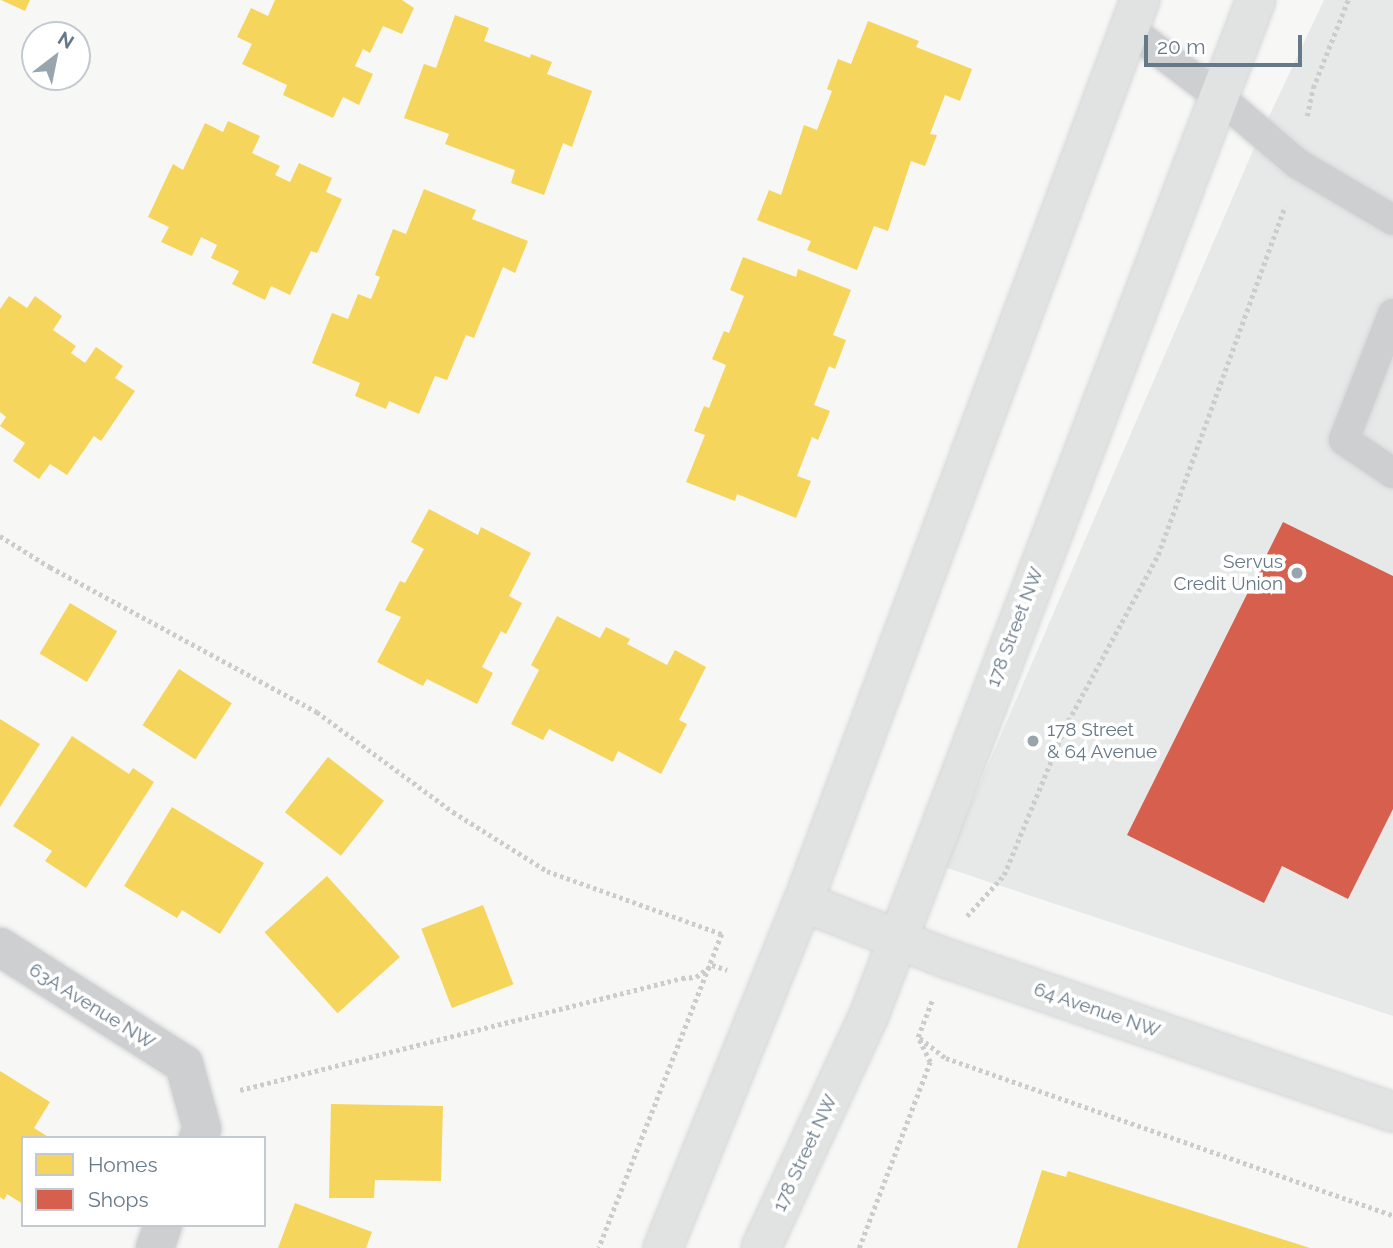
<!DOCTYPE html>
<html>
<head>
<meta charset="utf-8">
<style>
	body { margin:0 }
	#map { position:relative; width:1393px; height:1248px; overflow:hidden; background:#f7f7f6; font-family:Raleway,sans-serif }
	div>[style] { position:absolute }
	.built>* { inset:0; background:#e7e9e9 }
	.homes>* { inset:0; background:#f6d55c; transform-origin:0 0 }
	.shops>* { inset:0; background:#d6604d }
	.path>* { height:4.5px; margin-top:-2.25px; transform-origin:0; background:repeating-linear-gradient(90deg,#cbcccd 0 3.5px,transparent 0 7px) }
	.roads { filter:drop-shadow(0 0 2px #d4d5d6) drop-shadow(0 0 2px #d4d5d6) }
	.lane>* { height:30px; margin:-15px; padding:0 15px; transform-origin:15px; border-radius:15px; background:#cdcfd0 }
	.street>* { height:38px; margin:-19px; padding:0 19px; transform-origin:19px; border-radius:19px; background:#cdcfd0 }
	.secondary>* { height:38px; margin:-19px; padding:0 19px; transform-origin:19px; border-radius:19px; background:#e1e2e2 }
	.dots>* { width:19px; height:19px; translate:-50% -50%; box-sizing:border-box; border:4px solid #fff; border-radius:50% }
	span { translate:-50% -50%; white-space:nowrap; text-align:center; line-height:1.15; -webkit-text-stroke:7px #fff; paint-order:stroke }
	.poi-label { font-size:19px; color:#667988 }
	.right { translate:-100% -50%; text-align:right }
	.left { translate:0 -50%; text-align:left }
	.street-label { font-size:19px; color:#667988 }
	.legend { position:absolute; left:21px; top:1136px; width:245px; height:91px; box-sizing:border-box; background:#fff; border:2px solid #c2c9cf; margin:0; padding:9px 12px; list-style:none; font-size:21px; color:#667988 }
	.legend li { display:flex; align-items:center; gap:14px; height:35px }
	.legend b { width:35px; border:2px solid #c2c9cf }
	.north { position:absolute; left:21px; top:21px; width:70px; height:70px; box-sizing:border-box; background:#fff; border:2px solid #c2c9cf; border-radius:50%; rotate:32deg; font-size:19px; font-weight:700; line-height:28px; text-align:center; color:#667988 }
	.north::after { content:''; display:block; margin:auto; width:24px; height:32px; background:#99a5ae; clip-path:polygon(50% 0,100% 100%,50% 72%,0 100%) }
	.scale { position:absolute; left:1144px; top:35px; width:158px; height:32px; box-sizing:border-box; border:4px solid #667988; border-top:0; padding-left:9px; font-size:21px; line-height:24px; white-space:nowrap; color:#667988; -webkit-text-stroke:5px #fff; paint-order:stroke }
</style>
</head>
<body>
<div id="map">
	<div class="built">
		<div style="clip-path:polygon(1324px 0,1393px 0,1393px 1016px,944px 867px,1254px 148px)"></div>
	</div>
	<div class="homes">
		<div style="clip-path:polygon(1px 0,30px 0,25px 11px)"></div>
		<div style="clip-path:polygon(275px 0,402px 0,414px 8px,402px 34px,383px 26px,370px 53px,363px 49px,355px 66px,373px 74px,359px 105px,343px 97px,333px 118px,283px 95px,287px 85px,242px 64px,252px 44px,237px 37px,251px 8px,268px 16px)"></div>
		<div style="clip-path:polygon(455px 15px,489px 28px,484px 41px,530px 58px,531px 54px,552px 62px,547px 74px,592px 91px,572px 147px,563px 143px,544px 195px,511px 183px,515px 170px,445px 144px,449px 134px,404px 118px,424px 64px,436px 68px)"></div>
		<div style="clip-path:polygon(868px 21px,919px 41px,916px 47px,972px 69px,960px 101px,945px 95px,930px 134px,937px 135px,925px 166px,911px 161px,888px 231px,874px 226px,857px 270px,807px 250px,811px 241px,757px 220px,769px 190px,781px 195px,804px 125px,817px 130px,832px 91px,827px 89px,838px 59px,851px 64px)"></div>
		<div style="clip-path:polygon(228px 121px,260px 136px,252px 153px,280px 166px,275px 175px,290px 182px,299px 163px,332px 178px,326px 192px,342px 199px,317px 253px,311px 251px,290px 295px,271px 286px,265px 300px,232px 284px,239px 271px,211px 258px,217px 245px,201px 237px,192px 256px,161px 242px,169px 227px,148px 217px,173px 164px,183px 170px,205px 123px,223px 132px)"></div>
		<div style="clip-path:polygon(424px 189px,476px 210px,472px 219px,528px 241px,515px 273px,503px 267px,474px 338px,466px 335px,447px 380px,435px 376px,419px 414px,389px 401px,386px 409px,355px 396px,360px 383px,312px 363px,332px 313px,348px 319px,358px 294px,371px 299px,380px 277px,375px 275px,393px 229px,406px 234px)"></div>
		<div style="clip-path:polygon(743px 257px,796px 277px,798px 269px,851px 290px,833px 335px,846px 340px,835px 369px,829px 366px,814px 405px,830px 411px,818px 440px,812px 437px,797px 476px,811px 481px,796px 518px,737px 494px,735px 501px,686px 482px,705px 435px,694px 431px,704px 406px,709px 408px,726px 365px,712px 359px,724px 331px,729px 333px,744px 296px,730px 290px)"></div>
		<div style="clip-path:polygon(9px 296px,27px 308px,35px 296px,62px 316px,53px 330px,76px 346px,71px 353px,85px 363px,96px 347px,123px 366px,115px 378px,135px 391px,101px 441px,94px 436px,67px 475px,50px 464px,39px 479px,13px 461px,25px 443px,0 426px,6px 417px,0 412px,0 309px)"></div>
		<div style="clip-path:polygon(429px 509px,478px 535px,481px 527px,531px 553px,509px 596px,522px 603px,506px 634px,501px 631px,482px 667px,493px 673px,477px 704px,427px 679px,423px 686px,377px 662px,401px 617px,385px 610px,400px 581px,405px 583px,424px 549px,411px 542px)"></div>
		<div style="left:70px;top:603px;width:55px;height:59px;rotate:31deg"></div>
		<div style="clip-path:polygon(557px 616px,600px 638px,606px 627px,630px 639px,627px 644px,667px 665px,675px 650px,706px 667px,679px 720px,687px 724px,661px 774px,618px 751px,613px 762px,549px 729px,543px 740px,511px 724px,539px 670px,531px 665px)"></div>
		<div style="left:179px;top:669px;width:63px;height:67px;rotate:33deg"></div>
		<div style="clip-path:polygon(0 719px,40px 744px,0 807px)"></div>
		<div style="clip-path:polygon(72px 736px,129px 774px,133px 768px,154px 782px,86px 888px,45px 861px,52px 851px,13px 826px)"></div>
		<div style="left:328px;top:757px;width:71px;height:70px;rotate:38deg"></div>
		<div style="clip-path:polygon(172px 807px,264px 863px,220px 934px,182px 910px,177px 918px,124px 886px)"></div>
		<div style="left:327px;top:876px;width:109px;height:84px;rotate:48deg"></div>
		<div style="left:483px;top:905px;width:85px;height:66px;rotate:69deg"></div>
		<div style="clip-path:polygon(0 1071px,50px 1102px,34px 1128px,50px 1138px,23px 1138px,23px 1204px,7px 1194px,4px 1200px,0 1197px)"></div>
		<div style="clip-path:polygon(331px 1104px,443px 1106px,441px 1181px,375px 1180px,374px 1198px,329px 1198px)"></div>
		<div style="clip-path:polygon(1042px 1170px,1066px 1177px,1068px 1171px,1310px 1248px,1017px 1248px)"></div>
		<div style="clip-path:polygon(295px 1203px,372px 1232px,366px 1248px,278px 1248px)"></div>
	</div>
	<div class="shops">
		<div style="clip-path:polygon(1283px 522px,1393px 576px,1393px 809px,1348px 899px,1282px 866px,1264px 903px,1127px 835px)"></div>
	</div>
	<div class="path">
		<div style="left:1307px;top:116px;width:29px;rotate:-78deg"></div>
		<div style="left:1313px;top:88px;width:95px;rotate:-68.3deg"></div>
		<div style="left:0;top:536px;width:59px;rotate:31.8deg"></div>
		<div style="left:50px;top:567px;width:304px;rotate:28.5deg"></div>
		<div style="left:317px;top:712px;width:169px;rotate:36.3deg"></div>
		<div style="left:453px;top:812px;width:111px;rotate:32.1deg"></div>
		<div style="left:547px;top:871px;width:186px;rotate:19.8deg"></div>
		<div style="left:722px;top:934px;width:337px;rotate:111.4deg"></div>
		<div style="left:967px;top:916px;width:55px;rotate:-47.9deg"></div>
		<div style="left:1004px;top:875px;width:160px;rotate:-67.6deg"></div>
		<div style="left:1065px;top:727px;width:196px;rotate:-61.6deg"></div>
		<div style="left:1158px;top:555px;width:371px;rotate:-70deg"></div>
		<div style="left:920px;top:1038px;width:33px;rotate:38deg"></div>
		<div style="left:946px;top:1058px;width:474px;rotate:19.4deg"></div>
		<div style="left:240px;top:1090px;width:456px;rotate:-14.2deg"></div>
		<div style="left:682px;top:978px;width:14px;rotate:-4deg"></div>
		<div style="left:696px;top:977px;width:20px;rotate:-37deg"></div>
		<div style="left:712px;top:965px;width:16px;rotate:18deg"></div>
		<div style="left:859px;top:1248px;width:199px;rotate:-69.1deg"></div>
		<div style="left:930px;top:1062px;width:28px;rotate:-116deg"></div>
		<div style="left:918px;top:1037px;width:39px;rotate:-69deg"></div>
	</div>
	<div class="roads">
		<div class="lane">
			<div style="left:1128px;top:28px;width:113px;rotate:37.1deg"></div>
			<div style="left:1218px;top:96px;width:105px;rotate:40.4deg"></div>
			<div style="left:1298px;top:164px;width:110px;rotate:30.5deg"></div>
			<div style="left:1393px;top:314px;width:135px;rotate:111.3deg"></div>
			<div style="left:1344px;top:440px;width:59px;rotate:34deg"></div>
		</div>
		<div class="street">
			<div style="left:0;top:947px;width:218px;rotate:32.5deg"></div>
			<div style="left:184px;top:1064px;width:67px;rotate:74.5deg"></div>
			<div style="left:202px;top:1129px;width:10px;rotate:114deg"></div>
			<div style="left:155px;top:1248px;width:24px;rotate:-71deg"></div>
		</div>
		<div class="secondary">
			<div style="left:803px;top:902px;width:156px;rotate:21.5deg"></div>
			<div style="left:948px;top:959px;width:471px;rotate:19deg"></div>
			<div style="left:663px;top:1248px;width:373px;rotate:-68deg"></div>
			<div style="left:803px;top:902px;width:963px;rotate:-69.51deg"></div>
			<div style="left:761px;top:1248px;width:254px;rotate:-65.1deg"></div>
			<div style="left:868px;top:1018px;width:1089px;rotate:-69.14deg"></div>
		</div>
	</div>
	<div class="dots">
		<div style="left:1297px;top:573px;background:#99a5ae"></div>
		<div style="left:1033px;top:741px;background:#99a5ae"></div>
	</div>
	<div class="poi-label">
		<span class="right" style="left:1283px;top:573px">Servus<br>Credit Union</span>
		<span class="left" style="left:1047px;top:741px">178 Street<br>&amp; 64 Avenue</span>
	</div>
	<div class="street-label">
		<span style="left:1015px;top:627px;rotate:-69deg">178 Street NW</span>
		<span style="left:92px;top:1006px;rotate:32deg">63A Avenue NW</span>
		<span style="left:1097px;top:1010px;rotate:19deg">64 Avenue NW</span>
		<span style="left:805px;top:1153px;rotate:-65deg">178 Street NW</span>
	</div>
	<ul class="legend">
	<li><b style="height:19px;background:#f6d55c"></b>Homes</li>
	<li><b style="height:19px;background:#d6604d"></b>Shops</li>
	</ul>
	<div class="north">N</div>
	<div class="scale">20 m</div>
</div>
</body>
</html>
